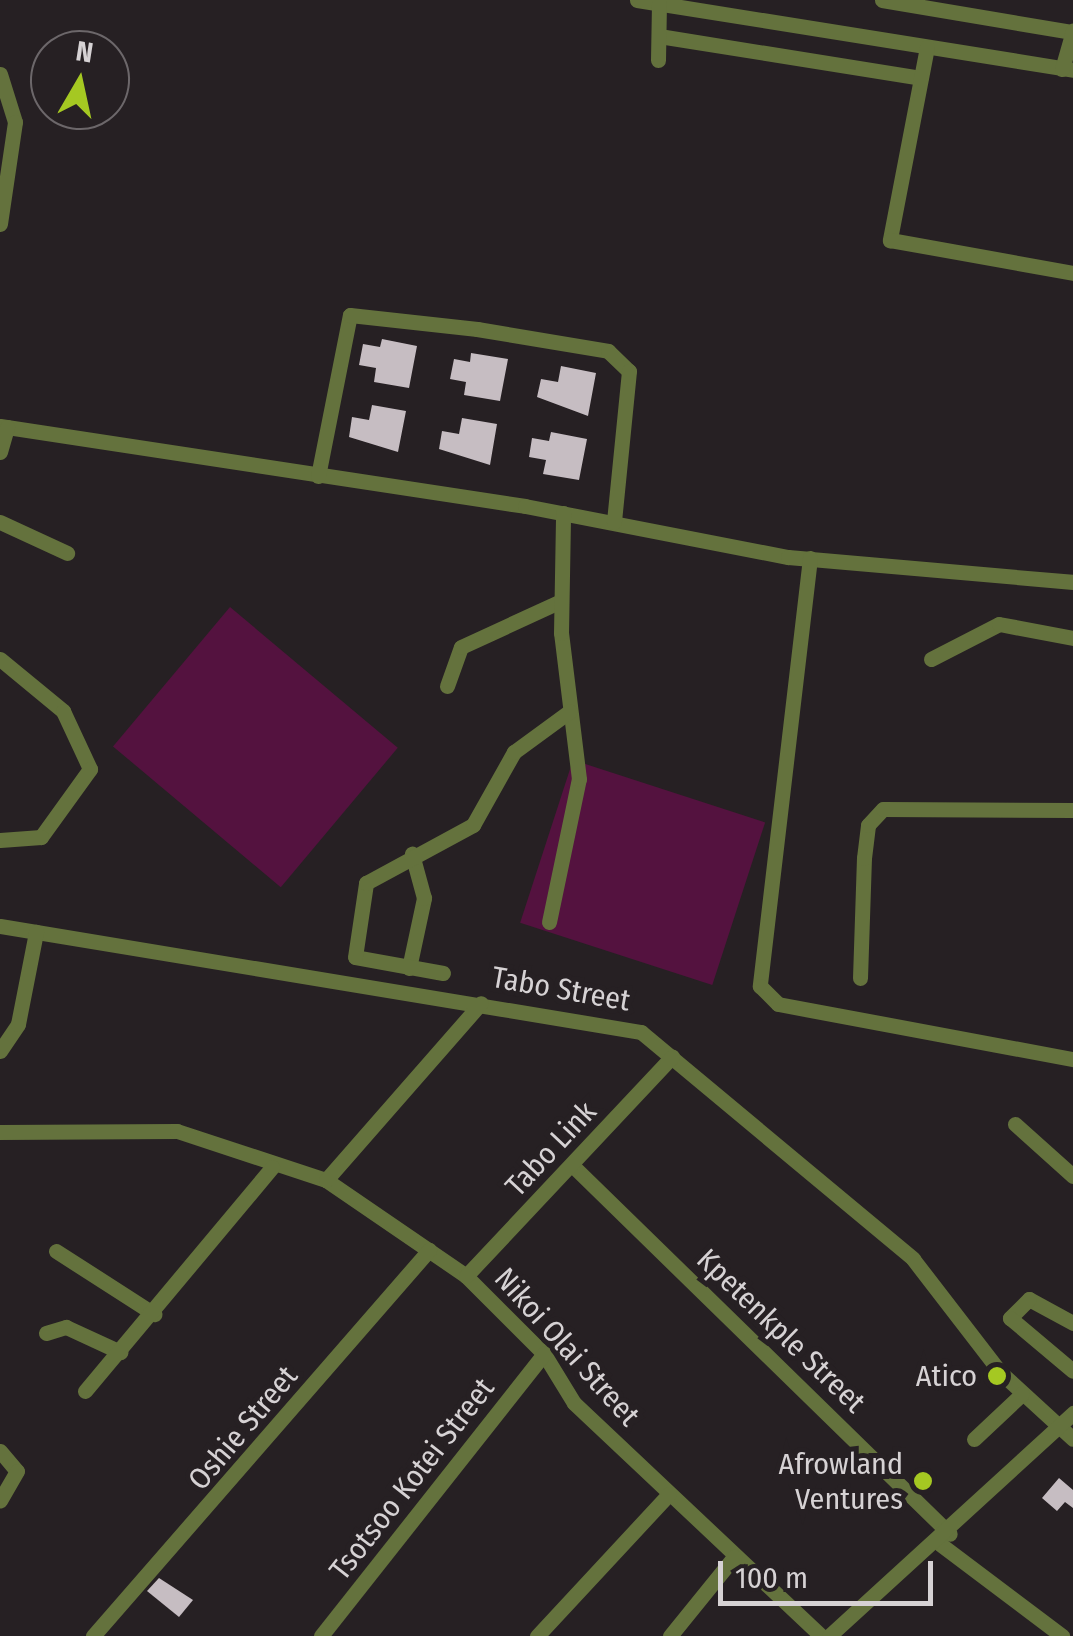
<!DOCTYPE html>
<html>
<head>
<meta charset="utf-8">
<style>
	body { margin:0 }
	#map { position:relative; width:1073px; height:1636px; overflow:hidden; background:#262023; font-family:"Fira Sans Condensed",sans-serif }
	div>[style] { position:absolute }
	.green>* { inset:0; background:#54123f; transform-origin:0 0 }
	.building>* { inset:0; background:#c6bdc2 }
	.minor>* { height:15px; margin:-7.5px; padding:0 7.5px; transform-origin:7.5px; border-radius:7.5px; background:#64723d }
	.dots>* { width:28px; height:28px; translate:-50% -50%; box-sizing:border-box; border:5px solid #262023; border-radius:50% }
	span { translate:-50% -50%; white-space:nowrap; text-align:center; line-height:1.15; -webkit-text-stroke:10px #262023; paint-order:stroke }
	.street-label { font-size:30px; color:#d6d2d4 }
	.poi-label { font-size:30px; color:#d6d2d4 }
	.right { translate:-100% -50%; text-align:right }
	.north { position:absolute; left:30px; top:30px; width:100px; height:100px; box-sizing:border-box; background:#262023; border:2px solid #6c676a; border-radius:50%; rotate:9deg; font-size:28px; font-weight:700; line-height:40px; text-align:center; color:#d6d2d4 }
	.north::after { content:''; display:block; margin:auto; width:35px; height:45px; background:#a5c822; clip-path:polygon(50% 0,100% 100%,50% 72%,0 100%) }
	.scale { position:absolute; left:718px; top:1561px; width:215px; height:45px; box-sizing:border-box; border:5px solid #d6d2d4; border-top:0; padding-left:12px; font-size:30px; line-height:35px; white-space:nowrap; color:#d6d2d4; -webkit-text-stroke:8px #262023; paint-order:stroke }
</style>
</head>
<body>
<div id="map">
	<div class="green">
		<div style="left:230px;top:607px;width:219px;height:182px;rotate:40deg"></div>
		<div style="left:573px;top:760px;width:202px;height:171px;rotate:18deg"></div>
	</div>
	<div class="building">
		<div style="clip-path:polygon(382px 339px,417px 346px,409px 388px,374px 382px,376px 368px,359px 365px,363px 344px,380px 347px)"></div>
		<div style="clip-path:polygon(471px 353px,508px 359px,500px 401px,464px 395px,466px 382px,450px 379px,454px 359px,470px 362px)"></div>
		<div style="clip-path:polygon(561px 366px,596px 373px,588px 416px,537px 397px,541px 379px,558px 382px)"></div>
		<div style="clip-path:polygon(372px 405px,406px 411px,398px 452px,349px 437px,352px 417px,369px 420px)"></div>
		<div style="clip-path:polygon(462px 418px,497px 424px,490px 465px,439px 449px,442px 431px,459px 434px)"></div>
		<div style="clip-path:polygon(551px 432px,587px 439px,579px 480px,543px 474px,546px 460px,529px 457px,532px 438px,549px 441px)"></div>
		<div style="clip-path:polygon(1059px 1478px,1073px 1490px,1073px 1508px,1065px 1502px,1057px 1511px,1042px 1498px)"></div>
		<div style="clip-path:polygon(159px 1578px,193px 1600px,179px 1617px,147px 1591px)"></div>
	</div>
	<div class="minor">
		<div style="left:637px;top:0;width:442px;rotate:9.1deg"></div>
		<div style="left:882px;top:0;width:193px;rotate:9.6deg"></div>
		<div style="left:659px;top:36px;width:265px;rotate:9.1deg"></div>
		<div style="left:927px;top:47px;width:197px;rotate:100.9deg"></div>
		<div style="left:890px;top:240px;width:186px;rotate:10.2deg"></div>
		<div style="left:658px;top:60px;width:56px;rotate:-89deg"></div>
		<div style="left:1062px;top:69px;width:40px;rotate:-74deg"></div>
		<div style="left:0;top:74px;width:50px;rotate:72.6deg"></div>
		<div style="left:15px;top:122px;width:103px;rotate:98.4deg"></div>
		<div style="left:0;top:426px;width:531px;rotate:8.66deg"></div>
		<div style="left:525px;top:506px;width:268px;rotate:11deg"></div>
		<div style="left:788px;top:557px;width:286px;rotate:5deg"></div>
		<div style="left:0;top:452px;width:26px;rotate:-74deg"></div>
		<div style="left:318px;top:476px;width:164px;rotate:-78.8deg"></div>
		<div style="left:350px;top:315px;width:128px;rotate:6.3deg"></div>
		<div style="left:477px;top:329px;width:133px;rotate:9.5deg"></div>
		<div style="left:608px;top:351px;width:29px;rotate:44deg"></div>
		<div style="left:629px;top:371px;width:152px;rotate:95.7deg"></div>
		<div style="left:0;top:522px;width:74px;rotate:24.8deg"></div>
		<div style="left:810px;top:558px;width:431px;rotate:96.7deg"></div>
		<div style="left:760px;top:986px;width:25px;rotate:45deg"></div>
		<div style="left:778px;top:1004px;width:300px;rotate:10.6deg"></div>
		<div style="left:0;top:659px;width:82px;rotate:39.5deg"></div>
		<div style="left:63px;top:711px;width:64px;rotate:65deg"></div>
		<div style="left:90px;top:769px;width:84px;rotate:125.8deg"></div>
		<div style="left:41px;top:837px;width:41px;rotate:175.8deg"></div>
		<div style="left:931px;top:659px;width:76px;rotate:-27.2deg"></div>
		<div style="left:999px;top:624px;width:75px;rotate:10.7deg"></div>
		<div style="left:447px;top:686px;width:41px;rotate:-70.3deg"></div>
		<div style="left:461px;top:647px;width:110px;rotate:-24.7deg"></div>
		<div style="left:549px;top:922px;width:146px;rotate:-78.2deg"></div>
		<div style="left:579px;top:779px;width:147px;rotate:-97deg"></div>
		<div style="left:561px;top:633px;width:120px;rotate:-89deg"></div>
		<div style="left:0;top:926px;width:650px;rotate:9.39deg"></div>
		<div style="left:641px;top:1032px;width:354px;rotate:39.8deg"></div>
		<div style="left:913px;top:1259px;width:143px;rotate:52.4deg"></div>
		<div style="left:1000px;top:1372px;width:99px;rotate:42.5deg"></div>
		<div style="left:409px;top:968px;width:72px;rotate:-77.9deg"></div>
		<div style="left:424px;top:898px;width:46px;rotate:-105.3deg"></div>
		<div style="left:443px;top:973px;width:89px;rotate:-169.7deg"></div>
		<div style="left:355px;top:957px;width:75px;rotate:-81.5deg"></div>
		<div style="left:366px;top:883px;width:122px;rotate:-28.5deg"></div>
		<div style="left:473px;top:825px;width:84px;rotate:-60.7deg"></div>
		<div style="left:514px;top:752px;width:69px;rotate:-36.2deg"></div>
		<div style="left:860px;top:978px;width:120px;rotate:-88.1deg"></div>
		<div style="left:864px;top:858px;width:33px;rotate:-83deg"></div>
		<div style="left:868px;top:825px;width:22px;rotate:-47deg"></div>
		<div style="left:883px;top:809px;width:190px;rotate:0.3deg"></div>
		<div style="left:0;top:1051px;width:32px;rotate:-56deg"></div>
		<div style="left:18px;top:1024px;width:94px;rotate:-78.9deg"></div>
		<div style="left:1015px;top:1124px;width:78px;rotate:41.9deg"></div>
		<div style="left:0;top:1132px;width:177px;rotate:-0.3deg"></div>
		<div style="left:177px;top:1131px;width:157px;rotate:18.2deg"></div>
		<div style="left:326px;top:1180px;width:170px;rotate:34.4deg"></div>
		<div style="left:466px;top:1276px;width:110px;rotate:45deg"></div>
		<div style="left:544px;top:1354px;width:57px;rotate:58.5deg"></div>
		<div style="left:574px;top:1403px;width:340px;rotate:43.3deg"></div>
		<div style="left:574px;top:1167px;width:525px;rotate:44.31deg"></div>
		<div style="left:326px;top:1180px;width:235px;rotate:-48.8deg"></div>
		<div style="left:56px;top:1251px;width:117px;rotate:32.7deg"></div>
		<div style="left:466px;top:1276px;width:301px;rotate:-46.8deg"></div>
		<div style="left:1073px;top:1323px;width:50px;rotate:-151.4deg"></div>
		<div style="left:1029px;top:1299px;width:27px;rotate:135deg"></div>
		<div style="left:1010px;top:1318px;width:82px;rotate:40.1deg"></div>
		<div style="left:46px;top:1333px;width:21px;rotate:-17deg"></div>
		<div style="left:66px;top:1327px;width:60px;rotate:24.8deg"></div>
		<div style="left:85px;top:1391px;width:292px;rotate:-50.1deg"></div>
		<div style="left:974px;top:1439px;width:66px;rotate:-43.2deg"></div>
		<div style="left:0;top:1451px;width:26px;rotate:50deg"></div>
		<div style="left:17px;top:1471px;width:34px;rotate:120deg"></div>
		<div style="left:940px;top:1544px;width:153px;rotate:37deg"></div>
		<div style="left:93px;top:1636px;width:512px;rotate:-48.96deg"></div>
		<div style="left:321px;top:1636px;width:360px;rotate:-51.7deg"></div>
		<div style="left:537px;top:1636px;width:194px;rotate:-47.1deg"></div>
		<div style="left:670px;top:1636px;width:102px;rotate:-51deg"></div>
		<div style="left:829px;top:1636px;width:331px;rotate:-42.4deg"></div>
	</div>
	<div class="dots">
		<div style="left:997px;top:1376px;background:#a5c822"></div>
		<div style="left:923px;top:1481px;background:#a5c822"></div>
	</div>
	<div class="street-label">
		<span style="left:561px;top:989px;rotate:10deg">Tabo Street</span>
		<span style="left:551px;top:1149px;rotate:-47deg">Tabo Link</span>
		<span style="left:781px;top:1331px;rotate:44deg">Kpetenkple Street</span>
		<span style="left:567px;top:1347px;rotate:48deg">Nikoi Olai Street</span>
		<span style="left:243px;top:1428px;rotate:-50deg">Oshie Street</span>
		<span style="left:412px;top:1479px;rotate:-52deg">Tsotsoo Kotei Street</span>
	</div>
	<div class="poi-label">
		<span class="right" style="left:977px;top:1376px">Atico</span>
		<span class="right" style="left:903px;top:1481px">Afrowland<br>Ventures</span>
	</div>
	<div class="north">N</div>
	<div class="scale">100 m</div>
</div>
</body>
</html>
